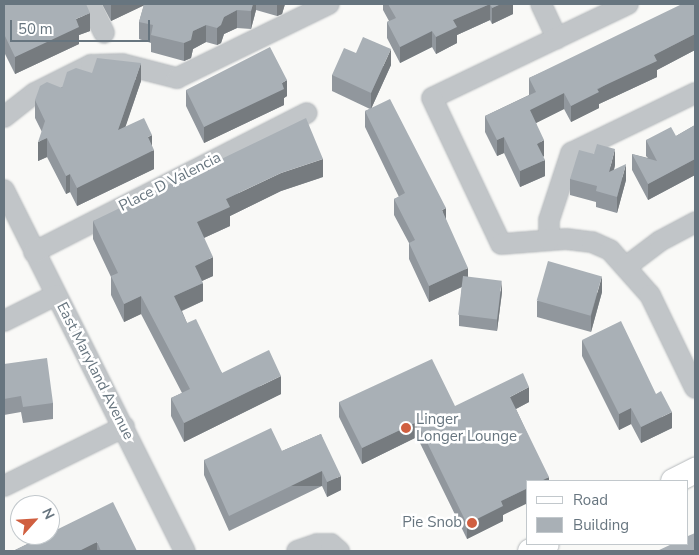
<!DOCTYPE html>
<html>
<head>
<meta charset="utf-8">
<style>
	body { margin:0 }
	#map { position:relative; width:699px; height:555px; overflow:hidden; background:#f9f9f7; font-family:"Nunito Sans",sans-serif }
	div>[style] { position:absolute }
	.roads { filter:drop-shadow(0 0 1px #b5b9bc) drop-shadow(0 0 1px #b5b9bc) }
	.minor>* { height:20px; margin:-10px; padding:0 10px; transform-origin:10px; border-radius:10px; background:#c1c5c8 }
	.major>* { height:25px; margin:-12.5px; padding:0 12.5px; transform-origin:12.5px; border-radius:12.5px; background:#fff }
	.wall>* { inset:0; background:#91979d }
	.shaded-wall>* { inset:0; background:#767b7f; transform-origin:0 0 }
	.building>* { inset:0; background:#a9b0b6; transform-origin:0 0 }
	.dots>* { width:14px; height:14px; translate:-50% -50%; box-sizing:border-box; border:2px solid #fff; border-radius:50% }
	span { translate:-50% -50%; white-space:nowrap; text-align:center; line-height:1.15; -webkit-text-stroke:5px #fff; paint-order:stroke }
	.street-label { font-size:15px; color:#67757f }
	.poi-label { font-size:15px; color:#67757f }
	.left { translate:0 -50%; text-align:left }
	.right { translate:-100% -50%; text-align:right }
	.frame { position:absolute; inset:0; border:5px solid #67757f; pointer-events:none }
	.legend { position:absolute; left:526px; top:480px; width:162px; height:65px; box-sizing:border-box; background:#fff; border:1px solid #c2c8cc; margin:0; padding:6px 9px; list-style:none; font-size:15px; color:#67757f }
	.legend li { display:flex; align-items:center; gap:10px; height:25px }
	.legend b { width:25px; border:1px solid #c2c8cc }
	.north { position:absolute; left:10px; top:495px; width:50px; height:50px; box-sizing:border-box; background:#fff; border:1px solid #c2c8cc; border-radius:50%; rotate:64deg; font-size:14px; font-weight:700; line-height:20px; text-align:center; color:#67757f }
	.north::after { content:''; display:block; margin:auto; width:18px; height:22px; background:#d05f40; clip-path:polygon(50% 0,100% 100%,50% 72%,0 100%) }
	.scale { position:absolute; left:10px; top:20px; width:140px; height:22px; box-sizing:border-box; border:2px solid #67757f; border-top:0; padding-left:6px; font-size:15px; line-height:18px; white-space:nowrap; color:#67757f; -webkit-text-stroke:4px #fff; paint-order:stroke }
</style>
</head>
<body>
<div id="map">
	<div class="roads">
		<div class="minor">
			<div style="left:90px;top:4px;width:32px;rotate:64deg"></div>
			<div style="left:541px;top:4px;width:38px;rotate:65deg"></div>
			<div style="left:628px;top:4px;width:217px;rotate:154.4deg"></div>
			<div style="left:432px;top:98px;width:161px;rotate:64.7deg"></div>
			<div style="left:501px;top:244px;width:65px;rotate:-4.4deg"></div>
			<div style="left:566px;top:239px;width:26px;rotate:7deg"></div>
			<div style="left:592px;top:242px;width:20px;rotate:24deg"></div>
			<div style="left:610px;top:250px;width:60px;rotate:48.4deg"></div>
			<div style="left:650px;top:295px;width:103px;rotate:64.2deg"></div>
			<div style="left:4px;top:117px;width:39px;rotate:-38deg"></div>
			<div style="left:35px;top:93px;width:63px;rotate:-26.6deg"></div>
			<div style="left:91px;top:65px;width:31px;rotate:-2deg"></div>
			<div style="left:122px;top:64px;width:57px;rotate:14.3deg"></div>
			<div style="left:177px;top:78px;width:169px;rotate:-26deg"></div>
			<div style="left:4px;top:190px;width:404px;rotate:63.4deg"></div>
			<div style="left:549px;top:240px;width:20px;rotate:-90deg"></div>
			<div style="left:549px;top:220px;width:71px;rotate:-71.8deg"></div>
			<div style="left:571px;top:153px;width:138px;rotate:-25.8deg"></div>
			<div style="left:34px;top:252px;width:306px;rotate:-27deg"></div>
			<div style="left:627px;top:266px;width:41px;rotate:-37.1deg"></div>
			<div style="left:660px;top:241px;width:40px;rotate:-28deg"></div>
			<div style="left:4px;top:321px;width:58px;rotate:-26.6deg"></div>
			<div style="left:4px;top:486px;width:134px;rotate:-26.2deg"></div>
			<div style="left:297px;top:551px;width:21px;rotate:-19deg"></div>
			<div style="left:317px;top:544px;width:14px"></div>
			<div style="left:331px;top:544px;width:11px;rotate:41deg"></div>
		</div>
		<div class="major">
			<div style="left:673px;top:481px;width:25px;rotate:-27deg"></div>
			<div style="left:530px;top:551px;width:17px;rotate:-24deg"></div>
		</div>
	</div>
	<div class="wall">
		<div style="clip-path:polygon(4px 4px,90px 31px,79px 35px,79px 44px,15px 74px,4px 52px)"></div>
		<div style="clip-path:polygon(102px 4px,285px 4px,282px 14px,277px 16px,256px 10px,251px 29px,237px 28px,224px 34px,221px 43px,217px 45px,206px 42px,193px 49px,191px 58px,184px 61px,151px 52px,151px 43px,139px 39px,139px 22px,144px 5px,111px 21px)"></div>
		<div style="clip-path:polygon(383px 4px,513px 4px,513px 14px,492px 24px,490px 20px,457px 35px,457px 43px,436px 54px,432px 47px,400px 63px,387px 38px,387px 22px,389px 21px,383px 10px)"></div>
		<div style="clip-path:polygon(695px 4px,695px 50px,657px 70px,657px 77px,599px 104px,599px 108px,571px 122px,564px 109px,536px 123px,544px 156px,543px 157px,545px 176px,520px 187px,504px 153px,497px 156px,485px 132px,485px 116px,529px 95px,529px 78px)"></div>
		<div style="clip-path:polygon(391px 65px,371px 109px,446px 220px,468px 277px,502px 292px,497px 331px,459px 326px,459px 315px,462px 287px,429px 302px,409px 259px,409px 243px,394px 215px,394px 199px,399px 197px,365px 127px,365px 111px,370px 109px,332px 91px,332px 75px)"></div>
		<div style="clip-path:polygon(92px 73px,141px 81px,125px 127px,152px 146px,154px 169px,77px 206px,70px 192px,66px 194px,47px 157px,38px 161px,42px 132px,35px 118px,35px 100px)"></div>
		<div style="clip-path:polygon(186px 90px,287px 96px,284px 98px,284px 105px,204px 143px,186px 106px)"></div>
		<div style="clip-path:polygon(695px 125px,695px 175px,648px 200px,632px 170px,632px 154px,648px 158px,646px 156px,646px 140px,676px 136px)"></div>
		<div style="clip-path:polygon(615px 165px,614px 170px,626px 180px,617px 213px,596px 207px,596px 202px,570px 195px,570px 179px)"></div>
		<div style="clip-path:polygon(323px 177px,281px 191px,230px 216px,230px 226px,204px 238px,213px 276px,202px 281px,203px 301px,182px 311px,187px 323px,222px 373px,281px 394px,184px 442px,171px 416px,171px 398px,182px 393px,141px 314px,124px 322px,111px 295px,111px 277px,93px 239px,93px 221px)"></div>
		<div style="clip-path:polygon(602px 292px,591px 332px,537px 317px,537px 301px)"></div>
		<div style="clip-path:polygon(582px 340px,672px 428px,641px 443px,631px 424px,619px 430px,582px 356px)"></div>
		<div style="clip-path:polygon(4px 364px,53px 403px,53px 419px,23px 423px,21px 412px,4px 415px)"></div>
		<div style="clip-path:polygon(339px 402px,455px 406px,529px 402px,516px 409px,549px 481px,503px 515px,503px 521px,467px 539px,417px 437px,362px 464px,339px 417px)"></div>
		<div style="clip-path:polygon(321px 434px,341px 490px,327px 497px,322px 486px,229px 531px,204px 475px,204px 460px,282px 451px)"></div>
		<div style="clip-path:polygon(50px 533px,137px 551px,13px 551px)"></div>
	</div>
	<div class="shaded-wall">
		<div style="clip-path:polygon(111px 4px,147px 4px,111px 21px)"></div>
		<div style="clip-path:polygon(253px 4px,256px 4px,256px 10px,251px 29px,251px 11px)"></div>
		<div style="clip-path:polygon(277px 4px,285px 4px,282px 14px,277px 16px)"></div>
		<div style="clip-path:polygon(490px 4px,490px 20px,457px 35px,457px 43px,436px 54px,436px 37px,453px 20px)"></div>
		<div style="clip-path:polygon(501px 4px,513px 4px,513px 14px,492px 24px,492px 8px)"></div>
		<div style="clip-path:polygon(237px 10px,237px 28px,224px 34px,221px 43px,217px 45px,217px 28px,224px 17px)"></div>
		<div style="clip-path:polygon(90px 13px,90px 31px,79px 35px,79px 44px,15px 74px,15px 57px,76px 19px)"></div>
		<div style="clip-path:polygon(206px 25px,206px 42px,193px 49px,191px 58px,184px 61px,184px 43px,193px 31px)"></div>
		<div style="clip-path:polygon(432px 31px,432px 47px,400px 63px,400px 47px)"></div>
		<div style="clip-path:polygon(695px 34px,695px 50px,657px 70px,657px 77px,599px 104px,599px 108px,571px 122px,571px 106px,654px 55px)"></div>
		<div style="clip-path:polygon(391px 49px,391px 65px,371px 109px,371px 93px)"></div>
		<div style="clip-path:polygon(141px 63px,141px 81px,118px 149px,118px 130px)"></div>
		<div style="clip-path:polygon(287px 80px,287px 96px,284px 98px,284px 105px,204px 143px,204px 127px)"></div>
		<div style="clip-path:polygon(564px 93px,564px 109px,530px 126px,530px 110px)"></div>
		<div style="clip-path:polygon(152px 135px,152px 151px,154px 150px,154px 169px,77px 206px,77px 188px,148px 137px)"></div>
		<div style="clip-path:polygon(504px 137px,504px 153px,497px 156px,497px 140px)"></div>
		<div style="clip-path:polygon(47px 138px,47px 157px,38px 161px,38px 142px)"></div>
		<div style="clip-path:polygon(544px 140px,544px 156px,537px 160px,537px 144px)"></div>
		<div style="clip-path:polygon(615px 149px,615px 165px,609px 188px,609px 172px)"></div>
		<div style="clip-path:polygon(323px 159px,323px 177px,281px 191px,230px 216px,230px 226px,197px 241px,197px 222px,226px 199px,281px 173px)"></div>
		<div style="clip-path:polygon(695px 159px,695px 175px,648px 200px,648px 184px)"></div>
		<div style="clip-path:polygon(545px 160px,545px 176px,520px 187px,520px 171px)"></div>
		<div style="clip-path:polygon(626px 164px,626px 180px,617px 213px,617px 197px)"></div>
		<div style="clip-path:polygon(70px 174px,70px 192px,66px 194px,66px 176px)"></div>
		<div style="clip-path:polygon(446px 208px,446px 224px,442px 210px)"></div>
		<div style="clip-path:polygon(213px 257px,213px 276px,195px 284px,195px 266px)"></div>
		<div style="clip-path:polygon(468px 268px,468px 284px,429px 302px,429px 286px)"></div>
		<div style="clip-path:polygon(602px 276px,602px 292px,591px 332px,591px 316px)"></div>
		<div style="clip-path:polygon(502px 281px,502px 292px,497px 331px,497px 320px)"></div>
		<div style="clip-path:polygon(203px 283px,203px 301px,174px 314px,174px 296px)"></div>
		<div style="clip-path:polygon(141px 296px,141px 314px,124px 322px,124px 304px)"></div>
		<div style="clip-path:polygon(281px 376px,281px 394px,184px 442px,184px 423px)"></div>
		<div style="clip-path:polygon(529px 387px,529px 402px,510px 412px,510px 397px)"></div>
		<div style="clip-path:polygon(631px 408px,631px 424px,619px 430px,619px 414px)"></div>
		<div style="clip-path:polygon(672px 412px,672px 428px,641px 443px,641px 427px)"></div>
		<div style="clip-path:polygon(417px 422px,417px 437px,362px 464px,362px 448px)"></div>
		<div style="left:322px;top:471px;width:15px;height:103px;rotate:90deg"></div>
		<div style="clip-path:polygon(341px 476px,341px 490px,327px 497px,327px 482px)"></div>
		<div style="clip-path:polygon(549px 477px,549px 481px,541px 481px)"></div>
		<div style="clip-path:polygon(528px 488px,528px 503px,503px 515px,503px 521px,467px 539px,467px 524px,501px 501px)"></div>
		<div style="clip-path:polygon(97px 542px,97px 551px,79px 551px)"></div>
	</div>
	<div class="building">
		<div style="clip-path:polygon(4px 4px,86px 4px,90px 13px,76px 19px,79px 27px,15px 57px,4px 34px)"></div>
		<div style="clip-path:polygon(144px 4px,253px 4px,251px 11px,237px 10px,224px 17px,221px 25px,217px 28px,206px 25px,193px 31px,191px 40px,184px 43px,151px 35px,153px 25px,139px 22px)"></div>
		<div style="clip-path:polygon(388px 4px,490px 4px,453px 20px,457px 27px,436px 37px,432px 31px,400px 47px,387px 22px,396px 18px)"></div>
		<div style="clip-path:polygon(490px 4px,501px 4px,492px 8px)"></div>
		<div style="clip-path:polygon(682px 4px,695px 4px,695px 34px,654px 55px,657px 61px,597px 89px,599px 92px,571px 106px,564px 93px,530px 110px,544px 140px,537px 144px,545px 160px,520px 171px,504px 137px,497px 140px,485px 116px,536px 92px,529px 78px)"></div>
		<div style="clip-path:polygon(363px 37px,391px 49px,371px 93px,332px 75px,344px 48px,356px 53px)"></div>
		<div style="clip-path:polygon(270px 47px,287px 80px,282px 83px,284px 89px,204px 127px,186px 90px)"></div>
		<div style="clip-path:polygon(97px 58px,141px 63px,118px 130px,144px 118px,152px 135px,148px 137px,154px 150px,77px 188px,70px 174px,66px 176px,47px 138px,38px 142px,45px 121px,35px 100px,40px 86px,47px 82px,62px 88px,67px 72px,76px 68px,92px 73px)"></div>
		<div style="clip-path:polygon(390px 99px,446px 208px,442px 210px,468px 268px,429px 286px,409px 243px,415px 240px,394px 199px,405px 193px,365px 111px)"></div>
		<div style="clip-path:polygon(306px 118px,323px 159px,281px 173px,226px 199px,230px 207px,197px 222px,213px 257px,195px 266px,203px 283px,174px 296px,187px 323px,196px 319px,222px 373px,269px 350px,281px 376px,184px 423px,171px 398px,190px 389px,141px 296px,124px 304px,111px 276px,118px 273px,93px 221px)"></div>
		<div style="clip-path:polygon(695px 125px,695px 159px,648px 184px,632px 154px,657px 161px,646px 140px,671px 127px,676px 136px)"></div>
		<div style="clip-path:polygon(597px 144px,615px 149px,609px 172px,626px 164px,617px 197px,596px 191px,597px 186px,570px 179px,579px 150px,594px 154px)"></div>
		<div style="left:548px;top:261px;width:56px;height:41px;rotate:16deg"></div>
		<div style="left:463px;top:276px;width:39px;height:39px;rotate:7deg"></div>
		<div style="clip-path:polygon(621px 321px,656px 394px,661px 391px,672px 412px,641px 427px,631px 408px,619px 414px,582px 340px)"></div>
		<div style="clip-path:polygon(47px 358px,53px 403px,23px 407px,21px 396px,4px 399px,4px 364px)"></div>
		<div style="clip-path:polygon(432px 359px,455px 406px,523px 373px,529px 387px,510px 397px,549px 477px,541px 481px,528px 481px,528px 488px,501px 501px,503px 506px,467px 524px,417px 422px,362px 448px,339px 402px)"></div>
		<div style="clip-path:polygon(271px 428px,282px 451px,321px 434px,341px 476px,327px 482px,322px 471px,229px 516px,204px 460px)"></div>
		<div style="clip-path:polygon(113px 502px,137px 551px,101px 551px,97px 542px,79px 551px,13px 551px,46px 535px,50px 535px,50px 533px)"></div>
		<div style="clip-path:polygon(695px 533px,695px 551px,657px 551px,672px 544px,688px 544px,688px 536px)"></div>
	</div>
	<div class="dots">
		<div style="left:406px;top:428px;background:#d05f40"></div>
		<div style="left:472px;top:523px;background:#d05f40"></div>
	</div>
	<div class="street-label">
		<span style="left:170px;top:182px;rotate:-27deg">Place D Valencia</span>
		<span style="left:95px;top:371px;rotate:63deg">East Maryland Avenue</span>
	</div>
	<div class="poi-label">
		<span class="left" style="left:416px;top:428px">Linger<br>Longer Lounge</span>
		<span class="right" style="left:462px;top:523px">Pie Snob</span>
	</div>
	<div class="frame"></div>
	<ul class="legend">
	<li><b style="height:6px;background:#fff"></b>Road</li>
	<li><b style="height:14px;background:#a9b0b6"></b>Building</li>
	</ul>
	<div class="north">N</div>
	<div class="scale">50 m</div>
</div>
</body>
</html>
